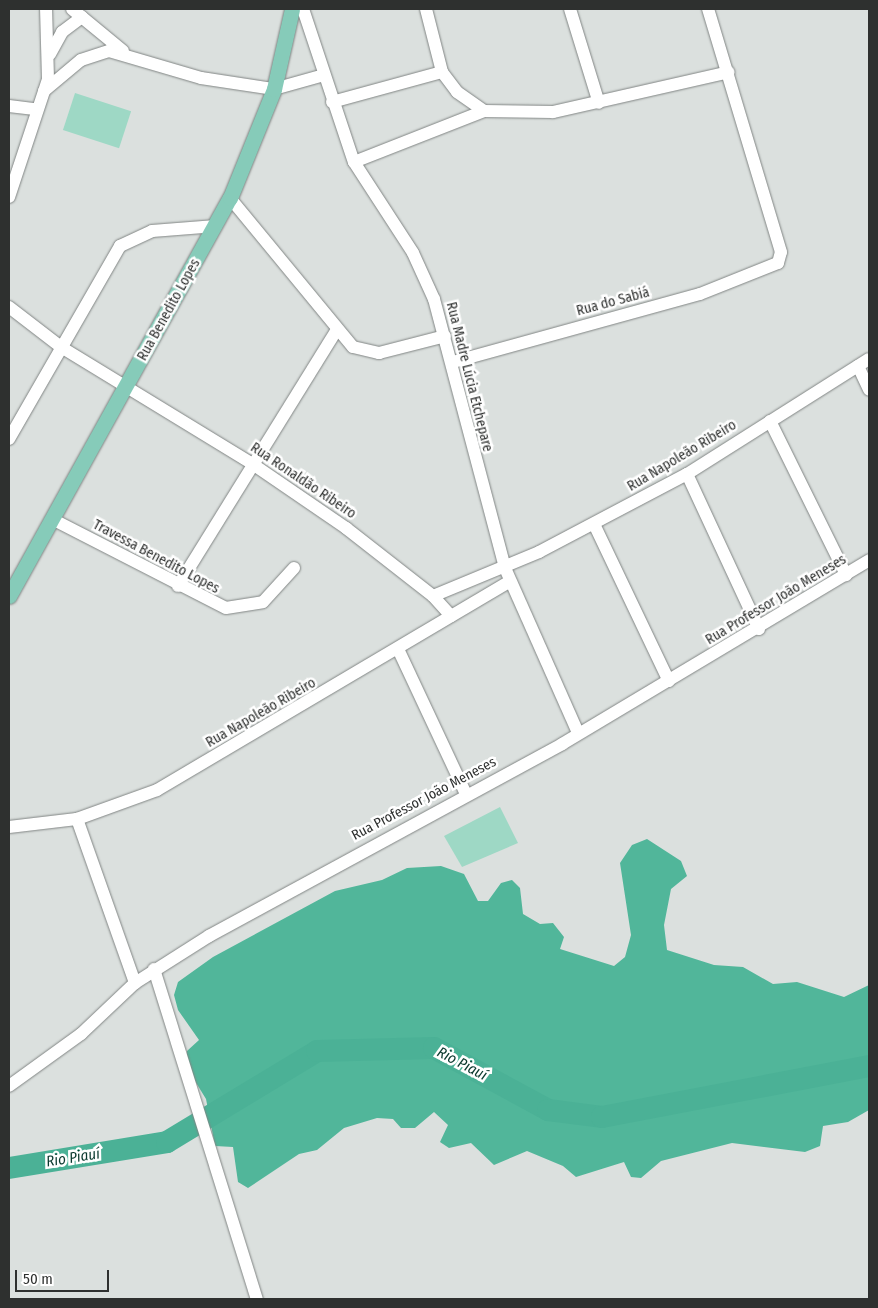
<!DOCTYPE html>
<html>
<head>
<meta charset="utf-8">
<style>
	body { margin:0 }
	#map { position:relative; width:878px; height:1308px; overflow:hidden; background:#dbe0de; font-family:"Fira Sans Condensed",sans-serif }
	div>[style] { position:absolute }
	.green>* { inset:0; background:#9ed8c5; transform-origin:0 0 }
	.forest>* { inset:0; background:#51b69a }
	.river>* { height:22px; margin:-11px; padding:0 11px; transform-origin:11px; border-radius:11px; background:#4bb196 }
	.roads { filter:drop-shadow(0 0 1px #818584) drop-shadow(0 0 1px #818584) }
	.minor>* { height:12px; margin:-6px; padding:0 6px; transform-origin:6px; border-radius:6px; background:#fff }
	.major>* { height:15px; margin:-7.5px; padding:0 7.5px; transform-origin:7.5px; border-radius:7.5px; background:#86cbb9 }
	span { translate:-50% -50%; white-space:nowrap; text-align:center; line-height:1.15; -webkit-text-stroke:5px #fff; paint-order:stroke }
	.street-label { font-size:14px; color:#2e302f }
	.water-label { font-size:15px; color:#0a392e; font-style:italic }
	.frame { position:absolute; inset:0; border:10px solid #2e302f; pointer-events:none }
	.scale { position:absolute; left:15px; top:1270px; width:94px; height:22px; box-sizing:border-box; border:2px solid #2e302f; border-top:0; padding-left:6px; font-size:15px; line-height:18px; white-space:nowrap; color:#2e302f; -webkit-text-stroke:4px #fff; paint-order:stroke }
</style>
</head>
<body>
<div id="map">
	<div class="green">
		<div style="left:75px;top:93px;width:59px;height:39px;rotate:18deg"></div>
		<div style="clip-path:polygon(500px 807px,518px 843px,462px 867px,444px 836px)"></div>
	</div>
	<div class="forest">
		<div style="clip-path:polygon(647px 839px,681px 861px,687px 876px,671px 889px,664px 925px,667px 950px,714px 965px,743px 967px,773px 984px,797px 982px,844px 997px,869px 985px,869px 1110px,848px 1122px,823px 1126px,820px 1146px,805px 1152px,732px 1143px,661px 1161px,641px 1178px,631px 1177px,624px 1162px,576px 1177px,563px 1166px,527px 1151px,494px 1165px,471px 1143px,449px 1148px,440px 1142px,448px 1125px,434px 1112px,415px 1128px,401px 1128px,393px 1119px,377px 1118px,344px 1128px,317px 1150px,299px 1154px,248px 1188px,238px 1182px,233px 1147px,215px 1146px,206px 1099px,187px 1068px,187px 1051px,199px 1040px,178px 1010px,174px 995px,178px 982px,213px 957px,335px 891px,382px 880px,407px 868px,441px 866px,464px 874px,478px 901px,488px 901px,501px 883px,512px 880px,520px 888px,523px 914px,540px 924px,553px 923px,564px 937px,560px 949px,614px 966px,625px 957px,631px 935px,620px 863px,632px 845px)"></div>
	</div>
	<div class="river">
		<div style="left:9px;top:1168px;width:160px;rotate:-9.3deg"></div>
		<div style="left:167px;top:1142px;width:175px;rotate:-31.2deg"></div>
		<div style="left:317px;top:1051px;width:117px;rotate:-1.5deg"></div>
		<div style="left:434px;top:1048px;width:130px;rotate:28.5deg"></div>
		<div style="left:548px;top:1110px;width:54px;rotate:7.4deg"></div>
		<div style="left:602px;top:1117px;width:272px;rotate:-10.8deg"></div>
	</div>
	<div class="roads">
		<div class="minor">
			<div style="left:72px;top:9px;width:66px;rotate:39.5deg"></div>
			<div style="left:303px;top:9px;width:161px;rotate:71.6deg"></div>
			<div style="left:354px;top:162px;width:108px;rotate:57deg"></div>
			<div style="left:413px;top:253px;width:51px;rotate:65.5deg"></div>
			<div style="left:434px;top:299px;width:278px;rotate:75.2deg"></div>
			<div style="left:505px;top:568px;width:180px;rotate:66.1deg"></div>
			<div style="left:426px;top:9px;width:65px;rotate:75.7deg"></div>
			<div style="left:442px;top:72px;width:25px;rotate:53deg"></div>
			<div style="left:457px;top:92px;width:33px;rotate:35deg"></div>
			<div style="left:570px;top:9px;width:98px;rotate:72.9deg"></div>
			<div style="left:50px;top:54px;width:25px;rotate:-61deg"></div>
			<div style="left:62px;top:32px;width:25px;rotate:-37deg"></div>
			<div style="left:44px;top:91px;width:48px;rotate:-40deg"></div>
			<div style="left:81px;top:60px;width:29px;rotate:-18deg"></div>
			<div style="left:109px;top:51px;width:96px;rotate:16.4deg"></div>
			<div style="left:201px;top:78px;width:74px;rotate:8.6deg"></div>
			<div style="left:274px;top:89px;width:52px;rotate:-15.6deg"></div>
			<div style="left:332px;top:102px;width:114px;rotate:-15.3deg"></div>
			<div style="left:9px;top:106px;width:26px;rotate:7deg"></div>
			<div style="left:354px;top:162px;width:140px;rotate:-21.4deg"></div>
			<div style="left:484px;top:111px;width:69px;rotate:0.8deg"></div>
			<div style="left:553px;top:112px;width:180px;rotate:-12.8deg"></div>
			<div style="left:9px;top:197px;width:124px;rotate:-71.7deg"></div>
			<div style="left:48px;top:79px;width:70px;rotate:-91.6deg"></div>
			<div style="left:230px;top:198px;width:193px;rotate:50.5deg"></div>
			<div style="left:353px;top:347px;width:27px;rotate:13deg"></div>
			<div style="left:379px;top:353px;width:68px;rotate:-14.4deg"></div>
			<div style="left:9px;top:307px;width:66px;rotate:37.6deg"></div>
			<div style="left:61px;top:347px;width:226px;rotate:31.4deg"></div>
			<div style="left:254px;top:465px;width:112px;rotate:34.4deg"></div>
			<div style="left:346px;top:528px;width:110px;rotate:38deg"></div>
			<div style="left:433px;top:596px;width:27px;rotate:48deg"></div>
			<div style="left:453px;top:362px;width:256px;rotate:-15.4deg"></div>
			<div style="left:700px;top:294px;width:84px;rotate:-21.7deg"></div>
			<div style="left:778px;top:263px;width:11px;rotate:-75deg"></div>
			<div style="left:781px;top:252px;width:254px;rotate:-106.7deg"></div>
			<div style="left:858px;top:366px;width:26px;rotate:65deg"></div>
			<div style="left:770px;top:421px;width:172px;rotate:63.7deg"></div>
			<div style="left:9px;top:439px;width:223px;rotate:-60.1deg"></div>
			<div style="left:120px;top:246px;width:35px;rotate:-25deg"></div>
			<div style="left:152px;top:231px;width:64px;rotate:-4.5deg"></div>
			<div style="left:687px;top:474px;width:171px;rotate:65.1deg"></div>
			<div style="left:52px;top:519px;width:195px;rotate:27.1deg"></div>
			<div style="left:226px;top:608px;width:37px;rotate:-9deg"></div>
			<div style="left:263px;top:602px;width:46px;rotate:-47.6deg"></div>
			<div style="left:594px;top:524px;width:174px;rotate:64.5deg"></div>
			<div style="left:178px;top:586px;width:300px;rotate:-58.2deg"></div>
			<div style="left:433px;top:596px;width:115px;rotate:-22.5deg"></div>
			<div style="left:539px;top:552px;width:167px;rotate:-27.8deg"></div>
			<div style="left:687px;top:474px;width:215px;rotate:-32.3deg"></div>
			<div style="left:398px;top:649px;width:160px;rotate:64.9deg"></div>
			<div style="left:77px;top:819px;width:174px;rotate:70.5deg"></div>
			<div style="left:9px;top:827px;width:68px;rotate:-6.7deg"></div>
			<div style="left:77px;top:819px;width:85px;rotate:-19.9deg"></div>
			<div style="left:157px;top:790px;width:410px;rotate:-30.6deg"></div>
			<div style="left:154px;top:969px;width:346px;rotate:72.7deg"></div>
			<div style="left:9px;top:1086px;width:89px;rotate:-35.8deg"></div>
			<div style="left:81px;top:1034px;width:74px;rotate:-43.4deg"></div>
			<div style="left:135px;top:983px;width:88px;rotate:-32.4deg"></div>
			<div style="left:209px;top:936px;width:402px;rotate:-28.5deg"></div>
			<div style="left:562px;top:744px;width:358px;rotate:-30.9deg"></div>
		</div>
		<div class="major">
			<div style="left:9px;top:596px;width:455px;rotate:-61deg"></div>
			<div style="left:230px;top:198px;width:118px;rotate:-68deg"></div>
			<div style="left:274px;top:89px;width:82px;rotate:-77.3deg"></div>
		</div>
	</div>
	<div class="street-label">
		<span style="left:613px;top:302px;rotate:-15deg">Rua do Sabiá</span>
		<span style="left:169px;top:310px;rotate:-61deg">Rua Benedito Lopes</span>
		<span style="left:469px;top:377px;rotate:76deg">Rua Madre Lúcia Etchepare</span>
		<span style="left:682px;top:456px;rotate:-31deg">Rua Napoleão Ribeiro</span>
		<span style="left:303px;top:481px;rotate:34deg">Rua Ronaldão Ribeiro</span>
		<span style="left:156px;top:557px;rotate:28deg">Travessa Benedito Lopes</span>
		<span style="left:776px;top:600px;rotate:-31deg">Rua Professor João Meneses</span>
		<span style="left:261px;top:713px;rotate:-30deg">Rua Napoleão Ribeiro</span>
		<span style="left:424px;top:799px;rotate:-28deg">Rua Professor João Meneses</span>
	</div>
	<div class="water-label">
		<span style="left:462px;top:1064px;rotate:28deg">Rio Piauí</span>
		<span style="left:73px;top:1158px;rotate:-9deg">Rio Piauí</span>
	</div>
	<div class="frame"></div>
	<div class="scale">50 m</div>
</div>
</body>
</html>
